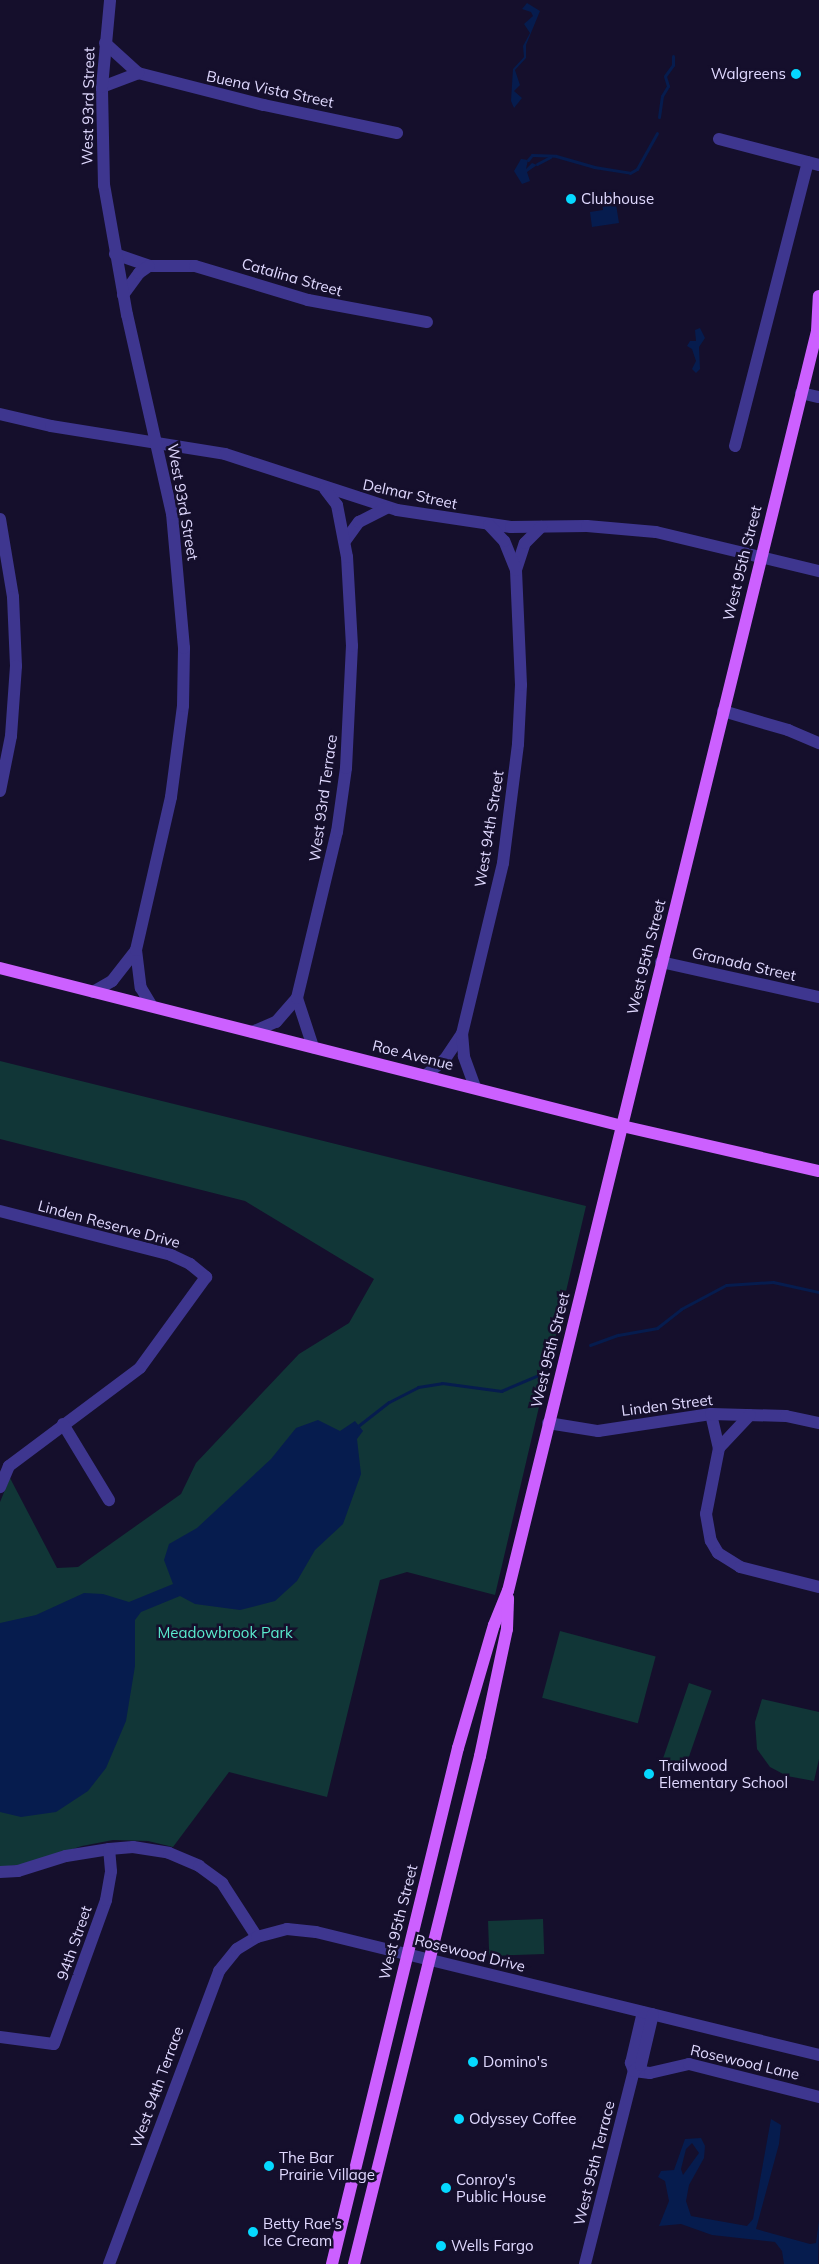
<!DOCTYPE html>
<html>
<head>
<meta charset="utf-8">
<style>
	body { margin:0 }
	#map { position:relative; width:819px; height:2264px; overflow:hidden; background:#150f2c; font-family:Mulish,sans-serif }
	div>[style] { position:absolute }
	.green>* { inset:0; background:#113637; transform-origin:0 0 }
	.water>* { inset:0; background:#061c4e }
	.stream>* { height:3px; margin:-1.5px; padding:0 1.5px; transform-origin:1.5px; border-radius:1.5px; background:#061c4e }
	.minor>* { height:12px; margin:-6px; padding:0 6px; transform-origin:6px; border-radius:6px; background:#3e368f }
	.major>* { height:12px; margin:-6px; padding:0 6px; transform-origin:6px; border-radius:6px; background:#cc60ff }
	.dots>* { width:14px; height:14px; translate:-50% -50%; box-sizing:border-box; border:2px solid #150f2c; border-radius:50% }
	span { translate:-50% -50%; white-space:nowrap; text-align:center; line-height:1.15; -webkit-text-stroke:5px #150f2c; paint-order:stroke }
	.poi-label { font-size:15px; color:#e0d9ff }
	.right { translate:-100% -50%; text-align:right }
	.left { translate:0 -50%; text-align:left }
	.street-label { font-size:15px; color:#e0d9ff }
	.park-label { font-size:15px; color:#5aebce }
</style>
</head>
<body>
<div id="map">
	<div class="green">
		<div style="clip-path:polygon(0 1061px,586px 1206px,495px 1595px,407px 1572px,380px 1580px,327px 1797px,229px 1772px,173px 1847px,148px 1841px,113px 1840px,82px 1846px,26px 1864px,0 1867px,0 1502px,10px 1478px,57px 1568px,78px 1567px,181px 1494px,196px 1463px,299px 1354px,349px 1323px,374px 1279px,245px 1201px,0 1139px)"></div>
		<div style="left:560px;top:1631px;width:99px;height:69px;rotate:15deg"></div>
		<div style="left:689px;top:1683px;width:24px;height:87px;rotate:19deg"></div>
		<div style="clip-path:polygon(762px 1699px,819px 1712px,819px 1759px,814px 1781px,787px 1776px,770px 1767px,757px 1749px,755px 1722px)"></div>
		<div style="left:543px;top:1919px;width:35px;height:55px;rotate:88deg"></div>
	</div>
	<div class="water">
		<div style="clip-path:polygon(527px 3px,540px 11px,526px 45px,526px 58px,515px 70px,520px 85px,514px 91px,522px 98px,514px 108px,511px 101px,513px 69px,524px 57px,523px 46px,530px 33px,524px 24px,533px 16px,531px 12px,522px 9px)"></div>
		<div style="clip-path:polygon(521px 159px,528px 160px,526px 169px,532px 163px,537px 165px,527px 172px,530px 181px,522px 184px,514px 171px)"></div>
		<div style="clip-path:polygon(614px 192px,619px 223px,592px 227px,590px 212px,603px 210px,601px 194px)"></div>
		<div style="clip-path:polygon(700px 328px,705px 338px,699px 347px,700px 369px,696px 373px,692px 369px,696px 361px,692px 349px,687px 346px,690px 341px,696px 341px,695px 330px)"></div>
		<div style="clip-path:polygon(318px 1420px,340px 1431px,355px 1421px,363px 1431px,357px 1439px,361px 1474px,343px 1524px,315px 1550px,297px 1581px,275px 1601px,240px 1610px,195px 1604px,180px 1596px,141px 1612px,135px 1620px,135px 1666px,126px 1721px,106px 1768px,88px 1791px,56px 1812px,21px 1817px,0 1812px,0 1623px,36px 1615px,84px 1593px,103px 1594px,129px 1602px,173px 1584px,164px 1560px,169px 1544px,197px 1528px,271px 1459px,296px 1428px)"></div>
		<div style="clip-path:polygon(evenodd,771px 2119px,781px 2125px,779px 2144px,756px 2229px,810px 2244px,816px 2243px,819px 2221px,818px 2264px,784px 2264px,782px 2251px,775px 2242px,712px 2235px,681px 2224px,659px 2226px,669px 2201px,665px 2181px,658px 2177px,661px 2171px,674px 2170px,685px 2139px,701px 2138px,705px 2146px,704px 2158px,689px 2185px,686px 2201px,691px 2216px,747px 2226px,753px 2219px,771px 2119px,692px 2143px,699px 2153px,683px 2175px,681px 2169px,686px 2149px,692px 2143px)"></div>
	</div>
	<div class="stream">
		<div style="left:659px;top:117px;width:21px;rotate:-82deg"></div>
		<div style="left:662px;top:96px;width:12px;rotate:-59deg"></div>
		<div style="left:668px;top:86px;width:10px;rotate:-107deg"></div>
		<div style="left:665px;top:76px;width:14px;rotate:-54deg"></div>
		<div style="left:673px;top:65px;width:9px;rotate:-90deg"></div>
		<div style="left:528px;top:160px;width:6px;rotate:-51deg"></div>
		<div style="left:532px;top:155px;width:24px;rotate:2deg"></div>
		<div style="left:556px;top:156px;width:40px;rotate:16deg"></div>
		<div style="left:594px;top:167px;width:36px;rotate:9deg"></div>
		<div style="left:630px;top:173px;width:8px;rotate:-30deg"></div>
		<div style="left:637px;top:169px;width:41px;rotate:-60.9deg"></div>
		<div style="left:537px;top:164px;width:15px;rotate:-28deg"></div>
		<div style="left:590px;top:1345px;width:30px;rotate:-20deg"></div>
		<div style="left:618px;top:1335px;width:40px;rotate:-10deg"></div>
		<div style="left:657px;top:1328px;width:31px;rotate:-38deg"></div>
		<div style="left:681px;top:1309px;width:51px;rotate:-28.1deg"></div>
		<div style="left:726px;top:1285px;width:47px;rotate:-3.7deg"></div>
		<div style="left:773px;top:1282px;width:47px;rotate:12.3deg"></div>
		<div style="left:358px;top:1426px;width:39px;rotate:-38deg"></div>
		<div style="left:389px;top:1402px;width:33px;rotate:-27deg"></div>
		<div style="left:418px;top:1387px;width:24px;rotate:-9deg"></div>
		<div style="left:442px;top:1383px;width:60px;rotate:7.7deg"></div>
		<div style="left:501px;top:1391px;width:43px;rotate:-23deg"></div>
	</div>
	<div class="minor">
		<div style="left:105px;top:43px;width:45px;rotate:42.3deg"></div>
		<div style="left:138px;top:73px;width:130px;rotate:14.3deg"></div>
		<div style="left:264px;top:105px;width:136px;rotate:11.9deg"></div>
		<div style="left:102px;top:87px;width:39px;rotate:-21deg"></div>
		<div style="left:719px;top:139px;width:103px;rotate:14.6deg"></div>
		<div style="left:115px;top:254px;width:36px;rotate:19deg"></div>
		<div style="left:149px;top:266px;width:46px"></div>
		<div style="left:195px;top:266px;width:118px;rotate:16.7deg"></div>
		<div style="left:308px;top:300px;width:121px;rotate:10.5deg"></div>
		<div style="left:123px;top:295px;width:27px;rotate:-54deg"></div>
		<div style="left:139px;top:273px;width:12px;rotate:-35deg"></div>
		<div style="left:801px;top:393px;width:18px;rotate:13deg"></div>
		<div style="left:0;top:414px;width:52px;rotate:13.2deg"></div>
		<div style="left:51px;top:426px;width:176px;rotate:9.1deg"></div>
		<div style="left:225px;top:454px;width:181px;rotate:18deg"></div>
		<div style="left:397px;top:510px;width:115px;rotate:8.5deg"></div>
		<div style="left:511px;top:527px;width:76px;rotate:-0.8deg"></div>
		<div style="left:587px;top:526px;width:69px;rotate:5deg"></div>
		<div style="left:656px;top:532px;width:168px;rotate:13.5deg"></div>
		<div style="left:735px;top:446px;width:293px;rotate:-75.6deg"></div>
		<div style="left:0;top:519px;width:79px;rotate:80.5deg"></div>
		<div style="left:13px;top:597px;width:69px;rotate:87.5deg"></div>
		<div style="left:16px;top:666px;width:70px;rotate:94.1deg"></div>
		<div style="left:11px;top:736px;width:56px;rotate:101.3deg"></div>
		<div style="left:345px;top:541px;width:24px;rotate:-54deg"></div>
		<div style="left:359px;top:522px;width:31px;rotate:-27deg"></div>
		<div style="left:516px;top:570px;width:28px;rotate:-72deg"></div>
		<div style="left:525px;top:543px;width:23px;rotate:-45deg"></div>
		<div style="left:723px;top:711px;width:68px;rotate:16.3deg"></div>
		<div style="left:788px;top:730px;width:34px;rotate:23deg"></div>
		<div style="left:136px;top:950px;width:38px;rotate:83deg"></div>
		<div style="left:141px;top:988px;width:21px;rotate:59deg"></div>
		<div style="left:661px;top:962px;width:162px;rotate:12.5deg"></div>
		<div style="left:93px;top:992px;width:22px;rotate:-30deg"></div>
		<div style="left:112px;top:981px;width:39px;rotate:-52deg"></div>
		<div style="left:136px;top:950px;width:157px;rotate:-77.1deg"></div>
		<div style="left:171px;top:797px;width:92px;rotate:-82.5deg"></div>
		<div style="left:183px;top:706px;width:58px;rotate:-89deg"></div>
		<div style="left:184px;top:648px;width:135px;rotate:-95.1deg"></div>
		<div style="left:172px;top:514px;width:204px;rotate:-102.7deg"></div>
		<div style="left:127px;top:315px;width:132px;rotate:-100deg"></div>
		<div style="left:104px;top:185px;width:98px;rotate:-91.2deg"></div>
		<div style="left:102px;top:87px;width:87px;rotate:-84.7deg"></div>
		<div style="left:297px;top:998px;width:52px;rotate:71.9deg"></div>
		<div style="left:252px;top:1032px;width:26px;rotate:-23deg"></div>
		<div style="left:276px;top:1022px;width:32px;rotate:-49deg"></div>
		<div style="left:297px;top:998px;width:171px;rotate:-76.5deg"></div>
		<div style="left:337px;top:832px;width:65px;rotate:-82deg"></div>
		<div style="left:346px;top:768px;width:122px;rotate:-87.2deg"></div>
		<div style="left:352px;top:646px;width:89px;rotate:-93.2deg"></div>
		<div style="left:347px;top:557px;width:53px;rotate:-100.9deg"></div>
		<div style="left:337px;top:505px;width:20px;rotate:-127deg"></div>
		<div style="left:426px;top:1075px;width:25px;rotate:-40deg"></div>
		<div style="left:445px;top:1059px;width:30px;rotate:-56deg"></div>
		<div style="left:475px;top:1087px;width:33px;rotate:-110deg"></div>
		<div style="left:464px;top:1056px;width:22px;rotate:-95deg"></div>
		<div style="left:462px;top:1034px;width:176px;rotate:-76.5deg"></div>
		<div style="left:503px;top:863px;width:120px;rotate:-82.8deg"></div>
		<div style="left:518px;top:744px;width:59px;rotate:-87.1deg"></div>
		<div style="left:521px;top:685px;width:115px;rotate:-92.5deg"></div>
		<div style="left:516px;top:570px;width:31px;rotate:-112deg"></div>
		<div style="left:504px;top:541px;width:22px;rotate:-133deg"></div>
		<div style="left:0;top:1211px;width:177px;rotate:14.4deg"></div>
		<div style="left:171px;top:1255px;width:21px;rotate:25deg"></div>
		<div style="left:190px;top:1264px;width:21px;rotate:39deg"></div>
		<div style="left:206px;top:1277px;width:112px;rotate:126deg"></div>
		<div style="left:140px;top:1368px;width:164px;rotate:143.2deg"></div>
		<div style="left:9px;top:1466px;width:23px;rotate:113deg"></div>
		<div style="left:711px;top:1414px;width:35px;rotate:77deg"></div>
		<div style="left:719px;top:1448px;width:67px;rotate:101.1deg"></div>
		<div style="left:706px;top:1514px;width:27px;rotate:80deg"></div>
		<div style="left:711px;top:1541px;width:14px;rotate:60deg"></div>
		<div style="left:718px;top:1553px;width:26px;rotate:32deg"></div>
		<div style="left:740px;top:1567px;width:81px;rotate:14.2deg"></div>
		<div style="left:548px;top:1423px;width:51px;rotate:9.1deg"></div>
		<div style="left:598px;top:1431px;width:114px;rotate:-8.6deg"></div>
		<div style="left:711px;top:1414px;width:75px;rotate:1.5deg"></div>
		<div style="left:786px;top:1416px;width:34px;rotate:12deg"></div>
		<div style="left:63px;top:1424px;width:89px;rotate:58.8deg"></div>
		<div style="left:719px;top:1448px;width:45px;rotate:-46.8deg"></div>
		<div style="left:0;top:1872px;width:18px;rotate:-3deg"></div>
		<div style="left:18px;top:1871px;width:50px;rotate:-17.4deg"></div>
		<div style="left:66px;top:1856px;width:44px;rotate:-9.2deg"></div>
		<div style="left:109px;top:1849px;width:24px;rotate:-5deg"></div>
		<div style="left:133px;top:1847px;width:36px;rotate:9deg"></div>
		<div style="left:169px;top:1853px;width:33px;rotate:23deg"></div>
		<div style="left:199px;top:1866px;width:29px;rotate:36deg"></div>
		<div style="left:222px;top:1883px;width:64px;rotate:57.1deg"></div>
		<div style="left:0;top:2037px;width:54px;rotate:7.4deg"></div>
		<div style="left:54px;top:2044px;width:153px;rotate:-70.1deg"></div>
		<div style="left:106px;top:1900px;width:29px;rotate:-80deg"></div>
		<div style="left:111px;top:1871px;width:22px;rotate:-95deg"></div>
		<div style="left:634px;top:2071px;width:16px;rotate:7deg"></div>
		<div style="left:650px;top:2073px;width:40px;rotate:-13deg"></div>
		<div style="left:689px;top:2064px;width:134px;rotate:14.2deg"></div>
		<div style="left:634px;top:2071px;width:9px;rotate:-111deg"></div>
		<div style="left:631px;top:2063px;width:52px;rotate:-76.8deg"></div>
		<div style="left:109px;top:2264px;width:313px;rotate:-69.4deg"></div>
		<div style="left:219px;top:1971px;width:28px;rotate:-51deg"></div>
		<div style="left:237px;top:1949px;width:23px;rotate:-31deg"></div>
		<div style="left:257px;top:1937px;width:31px;rotate:-15deg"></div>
		<div style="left:287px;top:1929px;width:29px;rotate:6deg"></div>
		<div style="left:316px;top:1932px;width:518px;rotate:13.74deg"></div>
		<div style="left:585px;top:2264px;width:199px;rotate:-75.8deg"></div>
		<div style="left:634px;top:2071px;width:9px;rotate:-41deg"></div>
		<div style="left:641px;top:2065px;width:52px;rotate:-76.8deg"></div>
	</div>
	<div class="major">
		<div style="left:0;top:968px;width:642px;rotate:14.25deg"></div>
		<div style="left:622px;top:1126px;width:202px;rotate:12.9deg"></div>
		<div style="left:332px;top:2264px;width:531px;rotate:-76.28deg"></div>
		<div style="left:458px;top:1748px;width:128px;rotate:-73.7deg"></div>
		<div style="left:494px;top:1625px;width:37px;rotate:-68deg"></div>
		<div style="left:508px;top:1591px;width:1297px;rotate:-76.22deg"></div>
		<div style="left:817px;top:331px;width:35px;rotate:-87deg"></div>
		<div style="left:354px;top:2264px;width:523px;rotate:-76.07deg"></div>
		<div style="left:480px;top:1756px;width:130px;rotate:-78deg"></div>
		<div style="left:507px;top:1629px;width:31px;rotate:-88deg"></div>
	</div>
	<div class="dots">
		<div style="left:796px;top:74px;background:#05d9ff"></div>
		<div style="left:571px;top:199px;background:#05d9ff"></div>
		<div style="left:649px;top:1774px;background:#05d9ff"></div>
		<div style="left:473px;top:2062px;background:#05d9ff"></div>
		<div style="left:459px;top:2119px;background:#05d9ff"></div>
		<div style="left:269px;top:2166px;background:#05d9ff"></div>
		<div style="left:446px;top:2188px;background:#05d9ff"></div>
		<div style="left:253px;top:2232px;background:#05d9ff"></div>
		<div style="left:441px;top:2246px;background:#05d9ff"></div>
	</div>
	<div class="poi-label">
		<span class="right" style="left:786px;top:74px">Walgreens</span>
		<span class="left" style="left:581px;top:199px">Clubhouse</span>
		<span class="left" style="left:659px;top:1774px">Trailwood<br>Elementary School</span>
		<span class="left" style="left:483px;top:2062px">Domino's</span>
		<span class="left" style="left:469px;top:2119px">Odyssey Coffee</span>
		<span class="left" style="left:279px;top:2166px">The Bar<br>Prairie Village</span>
		<span class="left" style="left:456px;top:2188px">Conroy's<br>Public House</span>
		<span class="left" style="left:263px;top:2232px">Betty Rae's<br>Ice Cream</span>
		<span class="left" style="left:451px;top:2246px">Wells Fargo</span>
	</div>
	<div class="street-label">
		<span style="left:270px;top:89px;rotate:12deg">Buena Vista Street</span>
		<span style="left:88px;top:106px;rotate:-89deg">West 93rd Street</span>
		<span style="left:292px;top:277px;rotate:16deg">Catalina Street</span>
		<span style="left:410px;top:494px;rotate:12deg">Delmar Street</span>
		<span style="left:183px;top:502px;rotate:80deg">West 93rd Street</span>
		<span style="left:742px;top:563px;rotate:-76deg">West 95th Street</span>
		<span style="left:323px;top:798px;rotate:-82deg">West 93rd Terrace</span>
		<span style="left:489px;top:829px;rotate:-81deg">West 94th Street</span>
		<span style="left:646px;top:957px;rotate:-76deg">West 95th Street</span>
		<span style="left:744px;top:964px;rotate:13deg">Granada Street</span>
		<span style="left:413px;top:1055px;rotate:14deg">Roe Avenue</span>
		<span style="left:109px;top:1224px;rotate:15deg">Linden Reserve Drive</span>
		<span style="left:550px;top:1350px;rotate:-76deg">West 95th Street</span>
		<span style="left:667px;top:1405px;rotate:-7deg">Linden Street</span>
		<span style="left:398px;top:1922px;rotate:-76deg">West 95th Street</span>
		<span style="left:74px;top:1943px;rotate:-71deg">94th Street</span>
		<span style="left:470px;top:1953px;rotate:14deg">Rosewood Drive</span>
		<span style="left:745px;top:2062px;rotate:13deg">Rosewood Lane</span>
		<span style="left:157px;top:2087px;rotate:-70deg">West 94th Terrace</span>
		<span style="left:594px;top:2163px;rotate:-76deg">West 95th Terrace</span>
	</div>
	<div class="park-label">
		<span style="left:225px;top:1633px">Meadowbrook Park</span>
	</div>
</div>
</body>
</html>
